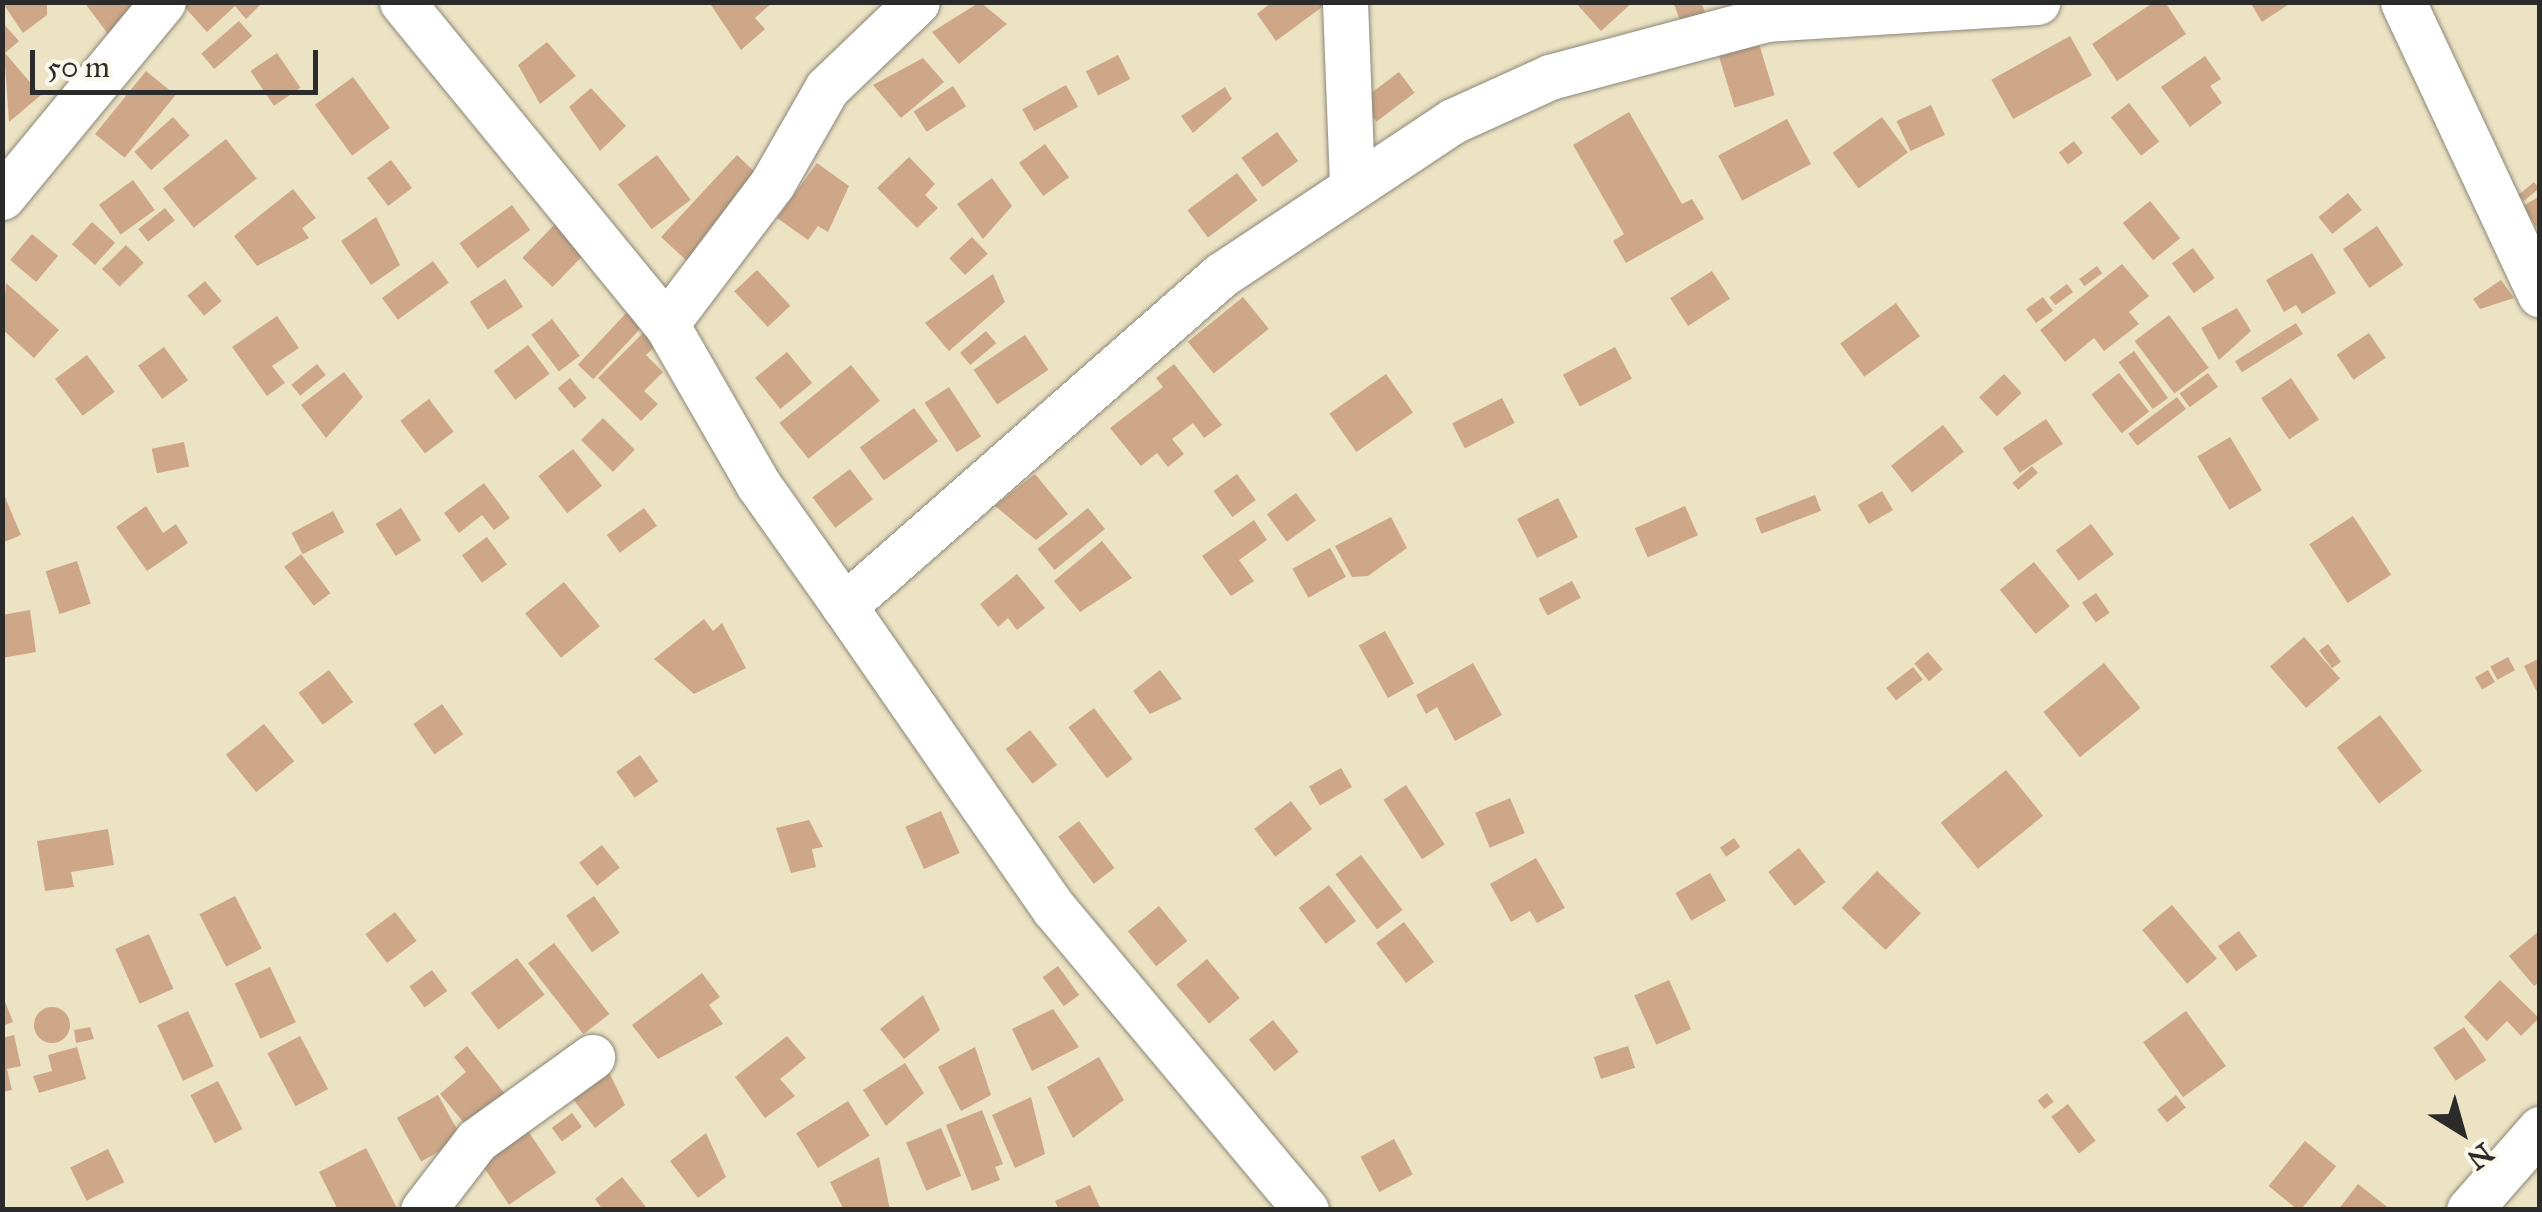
<!DOCTYPE html>
<html>
<head>
<meta charset="utf-8">
<style>
	body { margin:0 }
	#map { position:relative; width:2542px; height:1212px; overflow:hidden; background:#ece3c4; font-family:"IM FELL Great Primer",serif }
	div>[style] { position:absolute }
	.building>* { inset:0; background:#cea788; transform-origin:0 0 }
	.round { border-radius:50% }
	.roads { filter:drop-shadow(0 0 2px #8c8778) drop-shadow(0 0 2px #8c8778) }
	.street>* { height:45px; margin:-22.5px; padding:0 22.5px; transform-origin:22.5px; border-radius:22.5px; background:#fff }
	span { translate:-50% -50%; white-space:nowrap; text-align:center; line-height:1.15; -webkit-text-stroke:10px #fbf7ec; paint-order:stroke }
	.frame { position:absolute; inset:0; border:5px solid #2b2b2b; pointer-events:none }
	.north { position:absolute; left:2412px; top:1082px; width:100px; height:100px; -webkit-text-stroke:8px #fbf7ec; paint-order:stroke; rotate:143deg; font-size:28px; font-weight:700; line-height:40px; text-align:center; color:#2b2b2b }
	.north::after { content:''; display:block; margin:auto; width:35px; height:45px; background:#2b2b2b; clip-path:polygon(50% 0,100% 100%,50% 72%,0 100%) }
	.scale { position:absolute; left:30px; top:50px; width:288px; height:45px; box-sizing:border-box; border:5px solid #2b2b2b; border-top:0; padding-left:12px; font-size:30px; line-height:35px; white-space:nowrap; color:#2b2b2b; -webkit-text-stroke:8px #fbf7ec; paint-order:stroke }
</style>
</head>
<body>
<div id="map">
	<div class="building">
		<div style="clip-path:polygon(2px 2px,47px 2px,47px 15px,23px 33px)"></div>
		<div style="clip-path:polygon(84px 2px,140px 2px,108px 34px)"></div>
		<div style="clip-path:polygon(180px 2px,263px 2px,246px 19px,235px 6px,207px 32px)"></div>
		<div style="clip-path:polygon(709px 2px,773px 2px,755px 18px,765px 29px,741px 50px)"></div>
		<div style="clip-path:polygon(980px 2px,1007px 24px,959px 64px,932px 32px)"></div>
		<div style="clip-path:polygon(1272px 2px,1329px 2px,1276px 41px,1257px 14px)"></div>
		<div style="clip-path:polygon(1575px 2px,1633px 2px,1601px 31px)"></div>
		<div style="clip-path:polygon(1673px 2px,1701px 2px,1706px 15px,1682px 25px)"></div>
		<div style="clip-path:polygon(2154px 2px,2165px 2px,2186px 34px,2117px 81px,2092px 44px)"></div>
		<div style="clip-path:polygon(2250px 2px,2292px 2px,2262px 22px)"></div>
		<div style="left:239px;top:21px;width:20px;height:50px;rotate:49deg"></div>
		<div style="clip-path:polygon(2px 22px,19px 41px,5px 53px,41px 95px,9px 122px)"></div>
		<div style="left:1756px;top:34px;width:64px;height:42px;rotate:73deg"></div>
		<div style="left:2070px;top:36px;width:45px;height:90px;rotate:61deg"></div>
		<div style="clip-path:polygon(547px 42px,576px 76px,540px 104px,518px 65px)"></div>
		<div style="left:277px;top:53px;width:42px;height:32px;rotate:56deg"></div>
		<div style="left:1118px;top:55px;width:27px;height:36px;rotate:63deg"></div>
		<div style="clip-path:polygon(2205px 56px,2221px 79px,2210px 86px,2222px 103px,2190px 127px,2161px 87px)"></div>
		<div style="clip-path:polygon(923px 58px,944px 82px,901px 118px,873px 85px)"></div>
		<div style="left:146px;top:71px;width:38px;height:81px;rotate:39deg"></div>
		<div style="left:1399px;top:72px;width:26px;height:48px;rotate:53deg"></div>
		<div style="left:353px;top:77px;width:63px;height:47px;rotate:54deg"></div>
		<div style="left:1066px;top:85px;width:25px;height:50px;rotate:61deg"></div>
		<div style="left:953px;top:86px;width:24px;height:47px;rotate:57deg"></div>
		<div style="clip-path:polygon(1225px 87px,1232px 99px,1193px 133px,1181px 116px)"></div>
		<div style="clip-path:polygon(591px 88px,626px 126px,600px 151px,569px 107px)"></div>
		<div style="left:2129px;top:103px;width:49px;height:23px;rotate:52deg"></div>
		<div style="left:1931px;top:105px;width:33px;height:38px;rotate:65deg"></div>
		<div style="clip-path:polygon(1629px 112px,1682px 204px,1692px 199px,1704px 219px,1626px 263px,1613px 241px,1624px 234px,1573px 145px)"></div>
		<div style="left:173px;top:117px;width:25px;height:52px;rotate:48deg"></div>
		<div style="left:1882px;top:117px;width:44px;height:61px;rotate:54deg"></div>
		<div style="left:1787px;top:119px;width:51px;height:78px;rotate:62deg"></div>
		<div style="left:1277px;top:132px;width:36px;height:44px;rotate:54deg"></div>
		<div style="left:226px;top:139px;width:50px;height:80px;rotate:52deg"></div>
		<div style="left:2074px;top:141px;width:15px;height:19px;rotate:53deg"></div>
		<div style="left:1045px;top:144px;width:41px;height:32px;rotate:54deg"></div>
		<div style="left:657px;top:155px;width:56px;height:49px;rotate:53deg"></div>
		<div style="clip-path:polygon(737px 155px,758px 175px,687px 261px,661px 237px)"></div>
		<div style="clip-path:polygon(909px 157px,935px 184px,925px 195px,938px 208px,917px 228px,877px 188px)"></div>
		<div style="left:391px;top:160px;width:35px;height:30px;rotate:53deg"></div>
		<div style="clip-path:polygon(817px 163px,849px 186px,828px 232px,818px 226px,808px 240px,777px 218px)"></div>
		<div style="left:1237px;top:173px;width:34px;height:62px;rotate:53deg"></div>
		<div style="clip-path:polygon(992px 178px,1012px 206px,983px 239px,957px 204px)"></div>
		<div style="left:133px;top:180px;width:37px;height:42px;rotate:54deg"></div>
		<div style="left:2534px;top:182px;width:8px;height:20px;rotate:50deg"></div>
		<div style="clip-path:polygon(293px 189px,316px 218px,302px 228px,309px 238px,257px 266px,234px 236px)"></div>
		<div style="left:2348px;top:193px;width:22px;height:38px;rotate:51deg"></div>
		<div style="clip-path:polygon(2540px 196px,2540px 224px,2536px 227px,2523px 206px)"></div>
		<div style="left:2150px;top:201px;width:48px;height:35px;rotate:51deg"></div>
		<div style="left:512px;top:205px;width:31px;height:65px;rotate:54deg"></div>
		<div style="left:165px;top:208px;width:16px;height:34px;rotate:52deg"></div>
		<div style="clip-path:polygon(376px 217px,400px 265px,371px 285px,341px 241px)"></div>
		<div style="left:92px;top:222px;width:31px;height:30px;rotate:42deg"></div>
		<div style="left:555px;top:224px;width:42px;height:47px;rotate:44deg"></div>
		<div style="left:2377px;top:226px;width:47px;height:41px;rotate:56deg"></div>
		<div style="left:32px;top:234px;width:34px;height:34px;rotate:40deg"></div>
		<div style="left:972px;top:237px;width:23px;height:31px;rotate:47deg"></div>
		<div style="left:126px;top:245px;width:25px;height:34px;rotate:45deg"></div>
		<div style="left:2193px;top:248px;width:37px;height:26px;rotate:54deg"></div>
		<div style="clip-path:polygon(2312px 253px,2336px 293px,2302px 314px,2296px 305px,2284px 312px,2266px 280px)"></div>
		<div style="left:433px;top:261px;width:27px;height:63px;rotate:54deg"></div>
		<div style="clip-path:polygon(2122px 264px,2149px 296px,2129px 312px,2139px 324px,2104px 351px,2094px 338px,2065px 362px,2040px 330px)"></div>
		<div style="left:2097px;top:266px;width:9px;height:22px;rotate:54deg"></div>
		<div style="left:757px;top:270px;width:49px;height:31px;rotate:47deg"></div>
		<div style="left:1712px;top:271px;width:33px;height:50px;rotate:57deg"></div>
		<div style="clip-path:polygon(993px 274px,1005px 302px,949px 351px,925px 323px)"></div>
		<div style="left:505px;top:279px;width:33px;height:42px;rotate:57deg"></div>
		<div style="clip-path:polygon(2501px 280px,2514px 298px,2480px 309px,2473px 299px)"></div>
		<div style="left:205px;top:281px;width:26px;height:23px;rotate:50deg"></div>
		<div style="clip-path:polygon(6px 283px,59px 330px,34px 358px,2px 329px)"></div>
		<div style="left:2067px;top:284px;width:10px;height:22px;rotate:53deg"></div>
		<div style="left:1243px;top:297px;width:41px;height:71px;rotate:51deg"></div>
		<div style="left:2043px;top:297px;width:17px;height:21px;rotate:54deg"></div>
		<div style="left:1896px;top:303px;width:41px;height:69px;rotate:54deg"></div>
		<div style="clip-path:polygon(2237px 308px,2251px 331px,2219px 360px,2201px 328px)"></div>
		<div style="left:629px;top:310px;width:21px;height:75px;rotate:43deg"></div>
		<div style="left:2169px;top:315px;width:66px;height:43px;rotate:53deg"></div>
		<div style="clip-path:polygon(277px 316px,299px 348px,272px 366px,285px 383px,267px 396px,232px 347px)"></div>
		<div style="left:552px;top:319px;width:46px;height:26px;rotate:53deg"></div>
		<div style="left:2296px;top:323px;width:13px;height:72px;rotate:58deg"></div>
		<div style="left:986px;top:331px;width:16px;height:34px;rotate:50deg"></div>
		<div style="clip-path:polygon(643px 333px,656px 346px,646px 355px,663px 372px,644px 391px,658px 404px,641px 421px,598px 378px)"></div>
		<div style="left:2369px;top:333px;width:30px;height:39px;rotate:56deg"></div>
		<div style="left:1025px;top:335px;width:42px;height:62px;rotate:56deg"></div>
		<div style="left:528px;top:345px;width:36px;height:43px;rotate:53deg"></div>
		<div style="left:164px;top:347px;width:41px;height:32px;rotate:54deg"></div>
		<div style="left:1615px;top:347px;width:36px;height:59px;rotate:62deg"></div>
		<div style="left:2134px;top:351px;width:58px;height:19px;rotate:54deg"></div>
		<div style="left:787px;top:352px;width:40px;height:41px;rotate:51deg"></div>
		<div style="left:87px;top:355px;width:46px;height:40px;rotate:53deg"></div>
		<div style="left:317px;top:364px;width:14px;height:33px;rotate:51deg"></div>
		<div style="clip-path:polygon(1174px 364px,1222px 425px,1204px 438px,1193px 423px,1172px 439px,1184px 454px,1168px 467px,1157px 453px,1141px 466px,1110px 428px,1163px 387px,1156px 378px)"></div>
		<div style="left:851px;top:365px;width:46px;height:92px;rotate:51deg"></div>
		<div style="clip-path:polygon(344px 372px,363px 397px,326px 438px,301px 405px)"></div>
		<div style="left:2119px;top:373px;width:49px;height:35px;rotate:52deg"></div>
		<div style="left:2208px;top:373px;width:17px;height:35px;rotate:54deg"></div>
		<div style="left:1386px;top:374px;width:47px;height:69px;rotate:55deg"></div>
		<div style="left:2004px;top:374px;width:26px;height:34px;rotate:47deg"></div>
		<div style="left:570px;top:378px;width:26px;height:16px;rotate:50deg"></div>
		<div style="left:2291px;top:378px;width:50px;height:36px;rotate:56deg"></div>
		<div style="left:949px;top:387px;width:59px;height:29px;rotate:57deg"></div>
		<div style="left:2177px;top:397px;width:15px;height:61px;rotate:53deg"></div>
		<div style="left:1502px;top:398px;width:28px;height:56px;rotate:63deg"></div>
		<div style="left:429px;top:399px;width:41px;height:36px;rotate:53deg"></div>
		<div style="left:914px;top:408px;width:41px;height:67px;rotate:54deg"></div>
		<div style="left:603px;top:418px;width:45px;height:31px;rotate:45deg"></div>
		<div style="left:2046px;top:419px;width:30px;height:52px;rotate:56deg"></div>
		<div style="left:1943px;top:425px;width:34px;height:66px;rotate:52deg"></div>
		<div style="left:2230px;top:437px;width:62px;height:38px;rotate:59deg"></div>
		<div style="left:184px;top:442px;width:25px;height:33px;rotate:78deg"></div>
		<div style="left:573px;top:449px;width:47px;height:44px;rotate:52deg"></div>
		<div style="left:2032px;top:466px;width:9px;height:26px;rotate:49deg"></div>
		<div style="left:850px;top:469px;width:38px;height:47px;rotate:53deg"></div>
		<div style="clip-path:polygon(1035px 474px,1068px 514px,1036px 540px,995px 506px)"></div>
		<div style="left:1237px;top:474px;width:32px;height:29px;rotate:54deg"></div>
		<div style="clip-path:polygon(484px 483px,510px 518px,494px 530px,482px 515px,459px 533px,444px 513px)"></div>
		<div style="clip-path:polygon(2px 490px,21px 535px,2px 543px)"></div>
		<div style="left:1882px;top:491px;width:22px;height:28px;rotate:60deg"></div>
		<div style="left:1296px;top:493px;width:34px;height:36px;rotate:54deg"></div>
		<div style="left:1815px;top:495px;width:17px;height:64px;rotate:69deg"></div>
		<div style="left:1558px;top:498px;width:44px;height:46px;rotate:63deg"></div>
		<div style="clip-path:polygon(146px 506px,163px 533px,176px 524px,188px 543px,147px 571px,116px 527px)"></div>
		<div style="left:1685px;top:506px;width:32px;height:55px;rotate:66deg"></div>
		<div style="left:401px;top:508px;width:38px;height:30px;rotate:58deg"></div>
		<div style="left:644px;top:508px;width:22px;height:46px;rotate:54deg"></div>
		<div style="left:1088px;top:508px;width:27px;height:65px;rotate:51deg"></div>
		<div style="left:333px;top:511px;width:24px;height:47px;rotate:62deg"></div>
		<div style="left:2353px;top:516px;width:70px;height:52px;rotate:57deg"></div>
		<div style="clip-path:polygon(1391px 517px,1407px 548px,1368px 576px,1352px 577px,1335px 546px)"></div>
		<div style="clip-path:polygon(1254px 520px,1267px 540px,1239px 560px,1254px 581px,1231px 596px,1202px 556px)"></div>
		<div style="left:2091px;top:524px;width:38px;height:44px;rotate:53deg"></div>
		<div style="left:487px;top:537px;width:34px;height:31px;rotate:54deg"></div>
		<div style="clip-path:polygon(1102px 541px,1132px 578px,1080px 612px,1054px 581px)"></div>
		<div style="left:1330px;top:548px;width:33px;height:43px;rotate:61deg"></div>
		<div style="left:301px;top:554px;width:49px;height:21px;rotate:53deg"></div>
		<div style="left:77px;top:561px;width:45px;height:33px;rotate:72deg"></div>
		<div style="left:2034px;top:562px;width:57px;height:44px;rotate:51deg"></div>
		<div style="clip-path:polygon(1017px 574px,1045px 608px,1017px 630px,1008px 618px,998px 627px,980px 604px)"></div>
		<div style="left:1572px;top:581px;width:19px;height:38px;rotate:62deg"></div>
		<div style="left:564px;top:582px;width:57px;height:50px;rotate:51deg"></div>
		<div style="left:2096px;top:593px;width:24px;height:17px;rotate:55deg"></div>
		<div style="clip-path:polygon(30px 610px,36px 652px,2px 658px,2px 615px)"></div>
		<div style="clip-path:polygon(704px 619px,713px 631px,722px 623px,746px 668px,694px 694px,654px 659px)"></div>
		<div style="left:1385px;top:631px;width:60px;height:30px;rotate:61deg"></div>
		<div style="left:2304px;top:637px;width:55px;height:45px;rotate:49deg"></div>
		<div style="left:2328px;top:644px;width:22px;height:11px;rotate:54deg"></div>
		<div style="left:1928px;top:652px;width:23px;height:18px;rotate:50deg"></div>
		<div style="left:2508px;top:657px;width:15px;height:20px;rotate:62deg"></div>
		<div style="clip-path:polygon(2540px 658px,2540px 698px,2524px 666px)"></div>
		<div style="clip-path:polygon(1473px 663px,1502px 715px,1455px 741px,1437px 707px,1426px 714px,1416px 695px)"></div>
		<div style="left:2104px;top:663px;width:58px;height:78px;rotate:51deg"></div>
		<div style="left:1913px;top:667px;width:16px;height:34px;rotate:52deg"></div>
		<div style="left:329px;top:670px;width:40px;height:38px;rotate:53deg"></div>
		<div style="clip-path:polygon(1160px 670px,1182px 699px,1150px 714px,1133px 691px)"></div>
		<div style="left:2488px;top:670px;width:14px;height:15px;rotate:60deg"></div>
		<div style="left:442px;top:704px;width:37px;height:35px;rotate:55deg"></div>
		<div style="left:1094px;top:708px;width:64px;height:32px;rotate:53deg"></div>
		<div style="left:2380px;top:715px;width:70px;height:54px;rotate:53deg"></div>
		<div style="left:264px;top:724px;width:48px;height:49px;rotate:51deg"></div>
		<div style="left:1030px;top:730px;width:44px;height:31px;rotate:52deg"></div>
		<div style="left:640px;top:755px;width:32px;height:29px;rotate:55deg"></div>
		<div style="left:1341px;top:768px;width:22px;height:37px;rotate:60deg"></div>
		<div style="left:2006px;top:770px;width:59px;height:84px;rotate:51deg"></div>
		<div style="left:1406px;top:785px;width:71px;height:27px;rotate:57deg"></div>
		<div style="left:1510px;top:798px;width:38px;height:38px;rotate:67deg"></div>
		<div style="left:1291px;top:801px;width:35px;height:46px;rotate:53deg"></div>
		<div style="left:941px;top:811px;width:46px;height:39px;rotate:66deg"></div>
		<div style="clip-path:polygon(809px 820px,823px 847px,812px 849px,816px 867px,791px 873px,776px 828px)"></div>
		<div style="left:1079px;top:821px;width:59px;height:26px;rotate:53deg"></div>
		<div style="clip-path:polygon(108px 829px,114px 865px,71px 872px,74px 887px,45px 891px,37px 841px)"></div>
		<div style="left:1734px;top:838px;width:11px;height:17px;rotate:56deg"></div>
		<div style="left:602px;top:845px;width:29px;height:29px;rotate:52deg"></div>
		<div style="left:1799px;top:848px;width:43px;height:39px;rotate:52deg"></div>
		<div style="left:1361px;top:855px;width:69px;height:32px;rotate:53deg"></div>
		<div style="clip-path:polygon(1536px 858px,1565px 908px,1537px 923px,1530px 911px,1511px 922px,1490px 884px)"></div>
		<div style="left:1877px;top:871px;width:61px;height:51px;rotate:44deg"></div>
		<div style="left:1710px;top:873px;width:32px;height:40px;rotate:60deg"></div>
		<div style="left:1329px;top:885px;width:45px;height:38px;rotate:53deg"></div>
		<div style="left:235px;top:896px;width:59px;height:40px;rotate:63deg"></div>
		<div style="left:594px;top:896px;width:45px;height:34px;rotate:55deg"></div>
		<div style="left:2172px;top:905px;width:70px;height:39px;rotate:50deg"></div>
		<div style="left:1159px;top:906px;width:45px;height:40px;rotate:51deg"></div>
		<div style="left:395px;top:912px;width:36px;height:37px;rotate:53deg"></div>
		<div style="left:1404px;top:922px;width:50px;height:35px;rotate:53deg"></div>
		<div style="clip-path:polygon(2540px 930px,2540px 982px,2534px 986px,2509px 956px)"></div>
		<div style="left:2239px;top:931px;width:31px;height:26px;rotate:54deg"></div>
		<div style="left:149px;top:934px;width:60px;height:37px;rotate:66deg"></div>
		<div style="left:554px;top:943px;width:90px;height:33px;rotate:52deg"></div>
		<div style="left:517px;top:958px;width:46px;height:58px;rotate:53deg"></div>
		<div style="left:1207px;top:959px;width:51px;height:40px;rotate:50deg"></div>
		<div style="left:1058px;top:966px;width:36px;height:19px;rotate:54deg"></div>
		<div style="left:270px;top:967px;width:61px;height:39px;rotate:65deg"></div>
		<div style="left:432px;top:970px;width:26px;height:28px;rotate:54deg"></div>
		<div style="clip-path:polygon(702px 973px,720px 997px,709px 1005px,723px 1024px,658px 1059px,632px 1025px)"></div>
		<div style="left:1669px;top:980px;width:54px;height:38px;rotate:66deg"></div>
		<div style="clip-path:polygon(2500px 980px,2539px 1018px,2521px 1036px,2507px 1021px,2487px 1041px,2464px 1017px)"></div>
		<div style="clip-path:polygon(2px 994px,13px 1022px,2px 1026px)"></div>
		<div style="clip-path:polygon(923px 995px,940px 1030px,904px 1059px,880px 1029px)"></div>
		<div class="round" style="left:34px;top:1007px;width:36px;height:36px"></div>
		<div style="clip-path:polygon(1053px 1009px,1079px 1047px,1032px 1071px,1012px 1029px)"></div>
		<div style="left:188px;top:1011px;width:61px;height:34px;rotate:65deg"></div>
		<div style="left:2186px;top:1011px;width:68px;height:53px;rotate:54deg"></div>
		<div style="left:1273px;top:1020px;width:41px;height:31px;rotate:51deg"></div>
		<div style="clip-path:polygon(90px 1027px,94px 1039px,76px 1043px,74px 1030px)"></div>
		<div style="left:2464px;top:1027px;width:40px;height:37px;rotate:56deg"></div>
		<div style="clip-path:polygon(14px 1035px,21px 1066px,7px 1069px,12px 1090px,2px 1092px,2px 1038px)"></div>
		<div style="left:300px;top:1036px;width:60px;height:37px;rotate:62deg"></div>
		<div style="clip-path:polygon(787px 1036px,806px 1058px,780px 1079px,795px 1096px,765px 1118px,735px 1077px)"></div>
		<div style="clip-path:polygon(467px 1046px,509px 1099px,464px 1123px,440px 1094px,466px 1072px,454px 1057px)"></div>
		<div style="left:1628px;top:1046px;width:23px;height:36px;rotate:72deg"></div>
		<div style="clip-path:polygon(77px 1047px,86px 1079px,39px 1093px,33px 1076px,52px 1071px,48px 1055px)"></div>
		<div style="clip-path:polygon(975px 1047px,991px 1095px,961px 1111px,938px 1067px)"></div>
		<div style="clip-path:polygon(1099px 1057px,1124px 1100px,1073px 1138px,1047px 1087px)"></div>
		<div style="clip-path:polygon(604px 1062px,625px 1105px,595px 1128px,567px 1091px)"></div>
		<div style="clip-path:polygon(905px 1063px,924px 1093px,886px 1126px,863px 1090px)"></div>
		<div style="left:218px;top:1081px;width:54px;height:31px;rotate:63deg"></div>
		<div style="left:2047px;top:1093px;width:11px;height:12px;rotate:52deg"></div>
		<div style="left:438px;top:1095px;width:50px;height:47px;rotate:61deg"></div>
		<div style="left:2176px;top:1095px;width:16px;height:24px;rotate:52deg"></div>
		<div style="clip-path:polygon(1031px 1097px,1045px 1154px,1015px 1168px,992px 1115px)"></div>
		<div style="left:848px;top:1101px;width:41px;height:61px;rotate:58deg"></div>
		<div style="left:2068px;top:1104px;width:46px;height:21px;rotate:53deg"></div>
		<div style="clip-path:polygon(982px 1110px,1003px 1164px,995px 1167px,1000px 1180px,972px 1191px,946px 1125px)"></div>
		<div style="left:572px;top:1113px;width:17px;height:25px;rotate:54deg"></div>
		<div style="left:526px;top:1128px;width:54px;height:57px;rotate:56deg"></div>
		<div style="left:941px;top:1128px;width:52px;height:38px;rotate:67deg"></div>
		<div style="clip-path:polygon(706px 1133px,726px 1177px,698px 1198px,670px 1161px)"></div>
		<div style="left:1394px;top:1139px;width:40px;height:38px;rotate:62deg"></div>
		<div style="left:2305px;top:1141px;width:40px;height:58px;rotate:39deg"></div>
		<div style="clip-path:polygon(366px 1148px,398px 1210px,338px 1210px,319px 1172px)"></div>
		<div style="left:108px;top:1149px;width:37px;height:42px;rotate:64deg"></div>
		<div style="clip-path:polygon(879px 1157px,890px 1210px,844px 1210px,830px 1182px)"></div>
		<div style="clip-path:polygon(622px 1177px,646px 1207px,643px 1210px,603px 1210px,595px 1199px)"></div>
		<div style="clip-path:polygon(2358px 1184px,2391px 1210px,2338px 1210px)"></div>
		<div style="clip-path:polygon(1090px 1185px,1101px 1210px,1059px 1210px,1055px 1201px)"></div>
	</div>
	<div class="roads">
		<div class="street">
			<div style="left:402px;top:2px;width:416px;rotate:50.7deg"></div>
			<div style="left:666px;top:324px;width:185px;rotate:60.1deg"></div>
			<div style="left:758px;top:484px;width:149px;rotate:54.8deg"></div>
			<div style="left:1345px;top:2px;width:182px;rotate:87.8deg"></div>
			<div style="left:2403px;top:2px;width:323px;rotate:64.9deg"></div>
			<div style="left:2px;top:197px;width:253px;rotate:-50.5deg"></div>
			<div style="left:666px;top:324px;width:176px;rotate:-52.9deg"></div>
			<div style="left:772px;top:184px;width:111px;rotate:-60.2deg"></div>
			<div style="left:827px;top:88px;width:124px;rotate:-43.7deg"></div>
			<div style="left:423px;top:1210px;width:88px;rotate:-52.4deg"></div>
			<div style="left:477px;top:1140px;width:142px;rotate:-35.8deg"></div>
			<div style="left:1306px;top:1210px;width:393px;rotate:-129.9deg"></div>
			<div style="left:1054px;top:909px;width:369px;rotate:-124.7deg"></div>
			<div style="left:844px;top:606px;width:502px;rotate:-41.28deg"></div>
			<div style="left:1221px;top:275px;width:278px;rotate:-33.6deg"></div>
			<div style="left:1453px;top:121px;width:107px;rotate:-24.4deg"></div>
			<div style="left:1550px;top:77px;width:224px;rotate:-15deg"></div>
			<div style="left:1766px;top:19px;width:272px;rotate:-3.6deg"></div>
			<div style="left:2469px;top:1210px;width:108px;rotate:-48.8deg"></div>
		</div>
	</div>
	<div class="frame"></div>
	<div class="north">N</div>
	<div class="scale">50 m</div>
</div>
</body>
</html>
